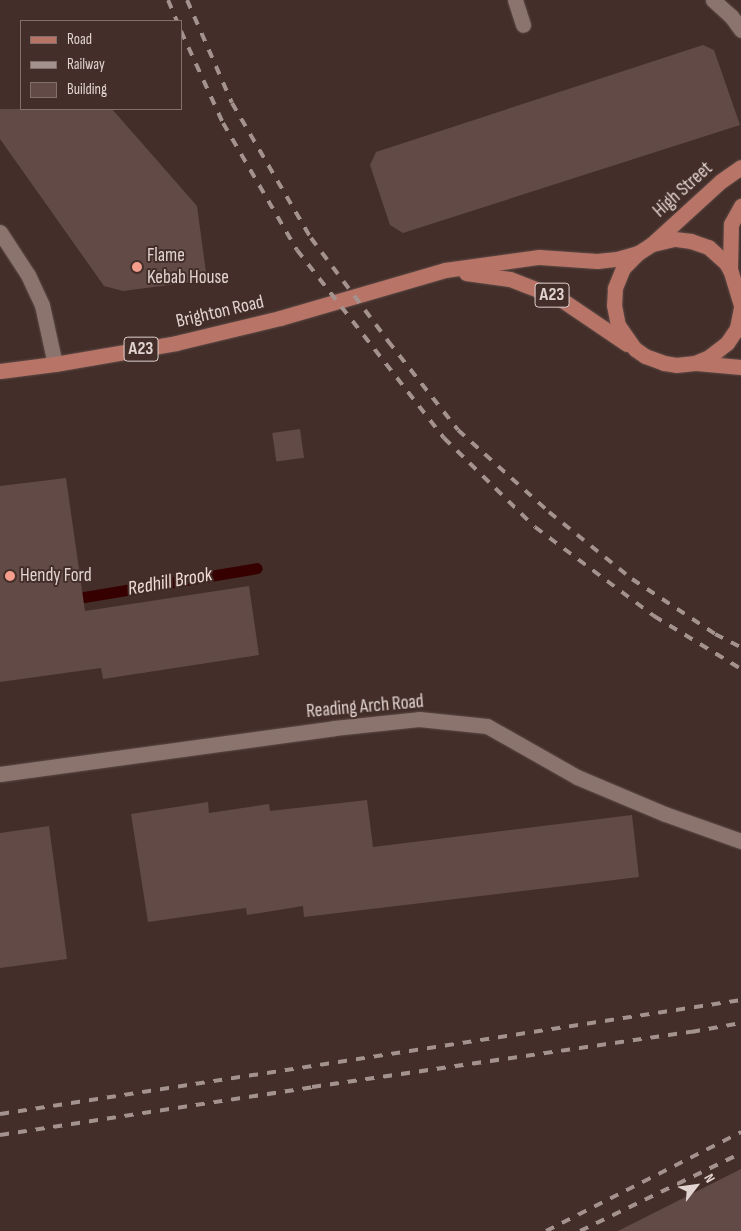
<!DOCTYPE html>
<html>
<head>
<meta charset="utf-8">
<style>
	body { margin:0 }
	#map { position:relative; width:741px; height:1231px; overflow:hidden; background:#432e29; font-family:"Sofia Sans Condensed",sans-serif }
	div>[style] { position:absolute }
	.stream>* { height:11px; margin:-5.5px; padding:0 5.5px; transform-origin:5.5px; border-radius:5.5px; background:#370000 }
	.building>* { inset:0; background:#624b46; transform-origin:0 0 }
	.roads { filter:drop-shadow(0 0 1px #5d4b47) drop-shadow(0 0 1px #5d4b47) }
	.lane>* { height:15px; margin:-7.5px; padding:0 7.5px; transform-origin:7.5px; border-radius:7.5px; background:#8c746e }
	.street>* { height:15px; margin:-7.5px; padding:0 7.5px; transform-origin:7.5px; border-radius:7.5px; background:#8c746e }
	.primary>* { height:15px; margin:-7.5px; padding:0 7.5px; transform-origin:7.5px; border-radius:7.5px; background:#b87466 }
	.rail>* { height:4px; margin-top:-2px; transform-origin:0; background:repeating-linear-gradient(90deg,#a3928e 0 9px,transparent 0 18px) }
	.dots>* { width:14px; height:14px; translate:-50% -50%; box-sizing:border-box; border:2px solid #432e29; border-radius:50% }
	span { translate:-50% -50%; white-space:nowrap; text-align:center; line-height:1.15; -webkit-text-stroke:4px #432e29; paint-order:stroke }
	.shield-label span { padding:1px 4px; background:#432e29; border:1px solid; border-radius:4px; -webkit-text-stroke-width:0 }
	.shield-label { font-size:18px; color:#e1d3d0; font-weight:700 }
	.street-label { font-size:19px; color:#e1d3d0 }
	.poi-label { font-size:19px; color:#e1d3d0 }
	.left { translate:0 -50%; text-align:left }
	.water-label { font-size:20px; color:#f4dcd6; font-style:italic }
	.legend { position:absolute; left:20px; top:20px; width:162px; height:90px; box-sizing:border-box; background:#432e29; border:1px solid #82706c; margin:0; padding:6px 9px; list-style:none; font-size:15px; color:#e1d3d0 }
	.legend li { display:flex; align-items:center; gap:10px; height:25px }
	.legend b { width:25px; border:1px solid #82706c }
	.north { position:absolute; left:671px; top:1161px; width:50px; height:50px; -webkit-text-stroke:4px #432e29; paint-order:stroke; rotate:60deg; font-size:14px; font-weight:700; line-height:20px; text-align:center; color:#e1d3d0 }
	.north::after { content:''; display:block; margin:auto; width:18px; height:22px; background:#e1d3d0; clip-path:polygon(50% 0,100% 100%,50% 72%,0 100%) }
</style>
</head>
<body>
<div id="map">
	<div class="stream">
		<div style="left:84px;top:597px;width:175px;rotate:-9.5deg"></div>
	</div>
	<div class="building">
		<div style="clip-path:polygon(703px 45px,714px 50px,740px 125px,403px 233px,390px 225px,370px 165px,376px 152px)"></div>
		<div style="clip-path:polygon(0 109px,112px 109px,197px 206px,207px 280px,123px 291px,104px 286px,0 139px)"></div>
		<div style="left:300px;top:429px;width:29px;height:28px;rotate:82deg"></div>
		<div style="clip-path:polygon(66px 478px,85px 611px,249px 586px,259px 655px,103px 679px,101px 668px,0 682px,0 486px)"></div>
		<div style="clip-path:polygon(367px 800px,373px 847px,632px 815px,639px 877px,304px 917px,303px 906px,247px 915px,246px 908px,148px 922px,131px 814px,208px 802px,209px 813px,269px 804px,270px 811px)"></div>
		<div style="clip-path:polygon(49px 826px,67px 959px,0 968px,0 833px)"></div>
		<div style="clip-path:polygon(741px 1169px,741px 1231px,618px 1231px)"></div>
	</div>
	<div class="roads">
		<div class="lane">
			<div style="left:515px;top:0;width:26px;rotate:72deg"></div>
		</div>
		<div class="street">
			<div style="left:713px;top:0;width:24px;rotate:42deg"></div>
			<div style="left:731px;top:16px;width:17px;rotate:54deg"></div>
			<div style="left:0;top:232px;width:51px;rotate:56.9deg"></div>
			<div style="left:28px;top:275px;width:33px;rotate:65deg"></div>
			<div style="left:42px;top:305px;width:60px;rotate:77.6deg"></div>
			<div style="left:0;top:774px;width:337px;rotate:-7.8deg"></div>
			<div style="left:334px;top:728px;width:85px;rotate:-6deg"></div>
			<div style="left:419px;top:719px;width:68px;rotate:5.9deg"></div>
			<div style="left:487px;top:726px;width:103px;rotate:29.5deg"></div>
			<div style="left:577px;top:777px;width:95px;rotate:22.8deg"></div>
			<div style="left:665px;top:814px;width:81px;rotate:19.6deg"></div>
		</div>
		<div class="primary">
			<div style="left:653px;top:243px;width:92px;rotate:-42.4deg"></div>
			<div style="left:721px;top:181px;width:24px;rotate:-35deg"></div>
			<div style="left:730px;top:270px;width:46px;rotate:-88.8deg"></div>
			<div style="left:731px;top:224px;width:21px;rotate:-61deg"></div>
			<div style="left:466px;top:273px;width:44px;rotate:7.8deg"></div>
			<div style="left:510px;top:279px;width:53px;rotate:21.2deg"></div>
			<div style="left:559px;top:298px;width:82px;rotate:34.1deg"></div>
			<div style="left:741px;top:305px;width:37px;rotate:-107deg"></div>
			<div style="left:730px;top:270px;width:8px;rotate:-120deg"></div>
			<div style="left:726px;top:263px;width:24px;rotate:-138deg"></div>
			<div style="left:708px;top:247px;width:18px;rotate:-161deg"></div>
			<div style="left:691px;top:241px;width:17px;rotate:-173deg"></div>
			<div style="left:674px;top:239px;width:23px;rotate:167deg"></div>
			<div style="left:652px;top:244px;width:17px;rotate:147deg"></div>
			<div style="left:638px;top:253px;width:21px;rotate:135deg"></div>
			<div style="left:623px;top:268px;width:22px;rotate:112deg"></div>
			<div style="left:615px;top:288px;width:17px;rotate:93deg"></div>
			<div style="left:614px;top:305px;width:20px;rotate:79deg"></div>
			<div style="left:618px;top:325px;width:29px;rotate:55deg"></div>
			<div style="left:635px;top:349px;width:12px;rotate:35deg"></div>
			<div style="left:645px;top:356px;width:20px;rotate:20deg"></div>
			<div style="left:664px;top:363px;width:12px;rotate:9deg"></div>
			<div style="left:676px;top:365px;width:19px;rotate:-6deg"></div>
			<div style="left:695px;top:363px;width:15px;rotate:-23deg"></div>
			<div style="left:709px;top:357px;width:23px;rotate:-38deg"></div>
			<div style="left:727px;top:343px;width:18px;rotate:-56deg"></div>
			<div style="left:737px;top:328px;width:21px;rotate:-79deg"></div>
			<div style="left:696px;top:363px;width:45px;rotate:5.1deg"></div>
			<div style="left:0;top:371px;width:55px;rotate:-7.3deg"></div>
			<div style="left:55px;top:364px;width:123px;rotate:-9.8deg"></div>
			<div style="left:176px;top:343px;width:107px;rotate:-13.5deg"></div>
			<div style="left:280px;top:318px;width:172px;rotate:-16.2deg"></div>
			<div style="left:445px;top:270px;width:95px;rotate:-7.9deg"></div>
			<div style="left:539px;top:257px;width:58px;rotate:3.9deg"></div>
			<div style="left:597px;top:261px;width:20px;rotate:-6deg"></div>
			<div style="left:617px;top:259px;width:22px;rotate:-16deg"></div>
		</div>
	</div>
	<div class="rail">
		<div style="left:168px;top:0;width:23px;rotate:67deg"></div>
		<div style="left:187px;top:0;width:112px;rotate:66.4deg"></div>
		<div style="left:232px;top:103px;width:156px;rotate:59.7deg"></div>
		<div style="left:311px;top:238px;width:129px;rotate:53.2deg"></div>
		<div style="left:388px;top:341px;width:113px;rotate:51.8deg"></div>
		<div style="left:458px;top:430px;width:122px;rotate:42deg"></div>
		<div style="left:549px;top:512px;width:107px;rotate:38.9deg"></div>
		<div style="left:632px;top:579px;width:100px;rotate:33.5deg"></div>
		<div style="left:715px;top:634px;width:29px;rotate:27deg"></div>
		<div style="left:181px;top:31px;width:101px;rotate:65.5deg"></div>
		<div style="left:223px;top:123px;width:147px;rotate:59.8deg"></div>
		<div style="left:297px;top:250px;width:239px;rotate:52deg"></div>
		<div style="left:444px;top:438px;width:127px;rotate:44.4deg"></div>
		<div style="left:535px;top:527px;width:149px;rotate:36.8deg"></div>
		<div style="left:654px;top:616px;width:102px;rotate:31.3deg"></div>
		<div style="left:0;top:1114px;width:750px;rotate:-8.75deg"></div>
		<div style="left:0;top:1135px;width:316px;rotate:-8.7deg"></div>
		<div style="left:312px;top:1087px;width:383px;rotate:-8.3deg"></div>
		<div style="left:691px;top:1032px;width:51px;rotate:-10.2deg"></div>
		<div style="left:546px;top:1231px;width:219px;rotate:-26.9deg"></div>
		<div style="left:580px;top:1231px;width:179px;rotate:-25.8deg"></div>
	</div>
	<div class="dots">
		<div style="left:137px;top:267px;background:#f49d8c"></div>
		<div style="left:10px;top:576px;background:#f49d8c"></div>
	</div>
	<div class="shield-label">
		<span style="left:552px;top:295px">A23</span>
		<span style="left:141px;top:349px">A23</span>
	</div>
	<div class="street-label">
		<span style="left:683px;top:190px;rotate:-42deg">High Street</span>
		<span style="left:220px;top:312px;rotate:-13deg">Brighton Road</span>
		<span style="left:365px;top:707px;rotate:-5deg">Reading Arch Road</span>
	</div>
	<div class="poi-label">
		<span class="left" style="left:147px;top:267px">Flame<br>Kebab House</span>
		<span class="left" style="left:20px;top:576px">Hendy Ford</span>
	</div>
	<div class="water-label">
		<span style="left:170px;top:582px;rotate:-10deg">Redhill Brook</span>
	</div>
	<ul class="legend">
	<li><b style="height:6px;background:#b87466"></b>Road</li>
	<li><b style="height:6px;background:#a3928e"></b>Railway</li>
	<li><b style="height:14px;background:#624b46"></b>Building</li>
	</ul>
	<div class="north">N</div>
</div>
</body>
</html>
